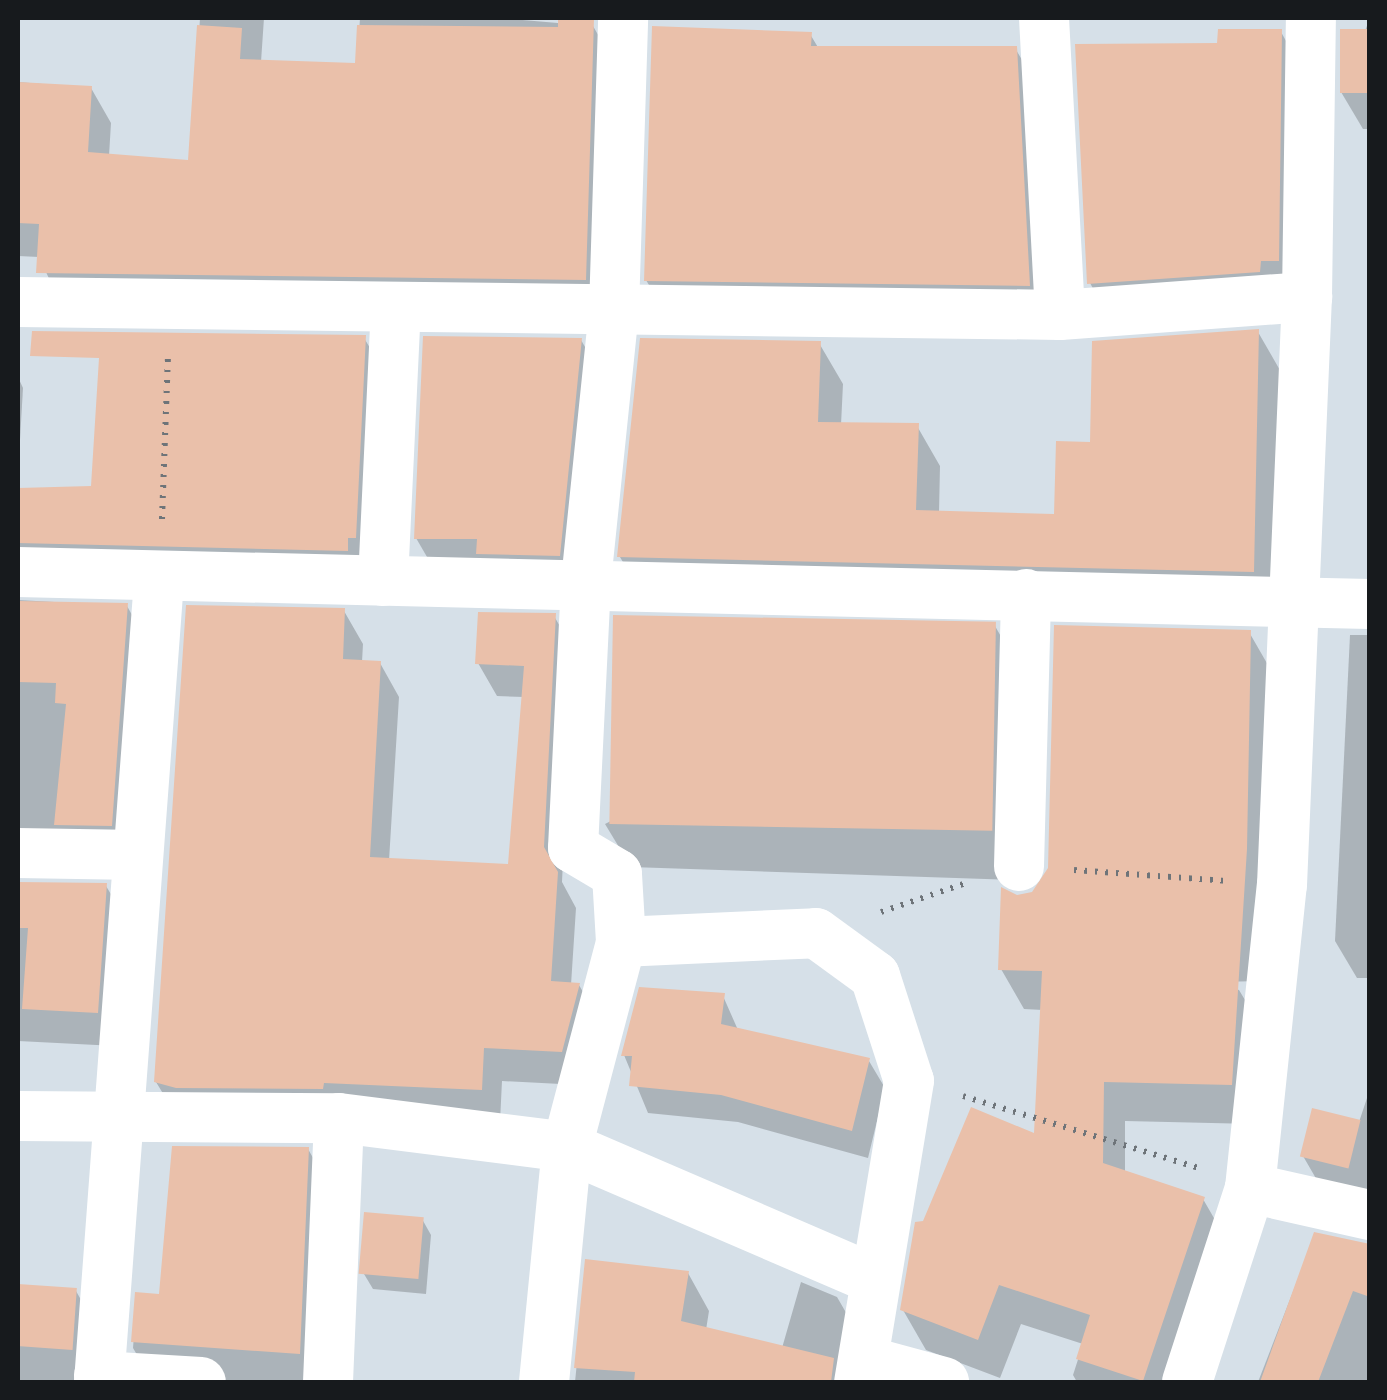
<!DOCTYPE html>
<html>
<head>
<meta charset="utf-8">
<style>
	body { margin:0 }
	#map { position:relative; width:1387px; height:1400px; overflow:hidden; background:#d6e0e8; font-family:Barlow,sans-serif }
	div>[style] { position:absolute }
	.shadow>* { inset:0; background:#0003 }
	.building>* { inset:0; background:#eac0aa; transform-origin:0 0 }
	.path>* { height:6px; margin-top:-3px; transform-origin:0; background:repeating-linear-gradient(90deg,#6e7479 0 2.5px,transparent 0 10.5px) }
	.street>* { height:50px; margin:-25px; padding:0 25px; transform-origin:25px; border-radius:25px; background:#fff }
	span { translate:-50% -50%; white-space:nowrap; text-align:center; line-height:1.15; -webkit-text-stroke:10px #d6e0e8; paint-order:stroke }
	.frame { position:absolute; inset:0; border:20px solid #171a1d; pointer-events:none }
</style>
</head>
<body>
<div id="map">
	<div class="shadow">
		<div style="clip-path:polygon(200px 18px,264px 18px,261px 62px,357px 65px,360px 18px,498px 18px,593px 26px,613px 61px,605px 314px,59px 300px,39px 257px,18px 256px,18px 82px,91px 88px,111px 123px,109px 156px,191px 163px)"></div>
		<div style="clip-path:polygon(1370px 18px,1370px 129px,1363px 129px,1341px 92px)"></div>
		<div style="clip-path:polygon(1281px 32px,1303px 71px,1300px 299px,1112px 323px,1090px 283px,1219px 45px)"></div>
		<div style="clip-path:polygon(810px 34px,819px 49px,1015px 48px,1038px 87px,1050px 324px,669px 319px,646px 280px)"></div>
		<div style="clip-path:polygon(1258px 332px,1281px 372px,1275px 612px,643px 597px,620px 557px,819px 343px,843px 384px,841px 425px,917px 426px,940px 466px,939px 513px,1057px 516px,1092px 444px)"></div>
		<div style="clip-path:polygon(364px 338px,384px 371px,374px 571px,18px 588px,18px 490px,93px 489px)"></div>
		<div style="clip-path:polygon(581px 340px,599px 371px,576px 587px,434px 569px,416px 538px)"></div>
		<div style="clip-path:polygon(18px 377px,23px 388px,18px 475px)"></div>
		<div style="clip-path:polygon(18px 600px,127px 606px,146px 640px,130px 859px,18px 870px)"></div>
		<div style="clip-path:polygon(344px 611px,363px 644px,362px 662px,380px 663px,399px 697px,389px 861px,510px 866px,524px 697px,497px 696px,478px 663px,554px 616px,573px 649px,562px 882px,576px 908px,571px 985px,579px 985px,598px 1018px,580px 1085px,502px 1081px,500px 1122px,176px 1115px,156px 1082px)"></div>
		<div style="clip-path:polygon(995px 626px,1020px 670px,1015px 880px,631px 867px,605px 824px)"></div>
		<div style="clip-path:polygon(1249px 632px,1272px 672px,1264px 981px,1214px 982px,1239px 990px,1263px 1030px,1254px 1124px,1125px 1121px,1125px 1173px,1203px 1199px,1226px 1239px,1178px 1382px,1077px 1382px,1073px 1375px,1083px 1344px,1021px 1324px,1000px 1378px,926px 1350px,903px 1310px,925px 1223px,1037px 1136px,1043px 1010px,1024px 1009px,1001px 969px,1017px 897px,1033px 894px)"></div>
		<div style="clip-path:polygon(1350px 635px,1370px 635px,1370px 978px,1357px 978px,1335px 941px)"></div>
		<div style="clip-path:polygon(18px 884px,106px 886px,126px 919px,116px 1046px,18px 1041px)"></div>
		<div style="clip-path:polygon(723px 996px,738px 1030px,869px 1061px,885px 1088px,868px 1158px,738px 1122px,648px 1113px,624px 1055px)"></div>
		<div style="clip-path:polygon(1370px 1089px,1370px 1205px,1325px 1194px,1303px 1156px,1359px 1122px)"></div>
		<div style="clip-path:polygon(308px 1149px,329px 1186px,321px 1382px,153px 1382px,133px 1348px,137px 1295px,161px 1297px)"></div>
		<div style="clip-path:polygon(422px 1219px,431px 1235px,426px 1294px,373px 1289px,364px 1274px)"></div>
		<div style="clip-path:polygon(1315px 1235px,1370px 1251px,1370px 1382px,1258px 1382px)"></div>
		<div style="clip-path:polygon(587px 1262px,688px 1273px,709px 1311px,706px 1330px,782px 1348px,801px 1282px,837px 1297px,859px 1335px,846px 1382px,575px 1382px)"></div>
		<div style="clip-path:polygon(18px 1287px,76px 1291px,97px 1328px,93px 1382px,18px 1382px)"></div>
	</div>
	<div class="building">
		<div style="clip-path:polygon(594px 19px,586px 280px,36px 273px,39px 224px,18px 223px,18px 82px,92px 86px,88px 152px,188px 160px,197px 25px,242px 28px,240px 59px,355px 63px,357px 25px,558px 27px,558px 20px)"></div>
		<div style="clip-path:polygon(652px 26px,812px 32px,811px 46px,1017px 46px,1030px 286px,644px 281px)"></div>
		<div style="clip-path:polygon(1218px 29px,1282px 29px,1279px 261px,1261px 261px,1260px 272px,1087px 284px,1075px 44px,1217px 43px)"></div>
		<div style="left:1340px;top:29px;width:30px;height:64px"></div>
		<div style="clip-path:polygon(1259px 329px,1254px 572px,617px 557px,640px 338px,821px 341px,818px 422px,919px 423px,916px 510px,1054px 514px,1056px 441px,1090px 442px,1092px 341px)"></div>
		<div style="clip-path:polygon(32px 331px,366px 335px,356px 538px,348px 538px,348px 551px,18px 543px,18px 488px,91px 486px,99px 358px,30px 356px)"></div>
		<div style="clip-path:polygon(423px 336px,582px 338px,560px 556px,476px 554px,477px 539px,414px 539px)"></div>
		<div style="clip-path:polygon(18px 601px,128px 603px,112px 826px,54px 825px,66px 704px,55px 703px,56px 683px,18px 682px)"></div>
		<div style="clip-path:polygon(186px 605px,345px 608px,343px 659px,381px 661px,370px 857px,508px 864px,524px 666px,475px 664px,478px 612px,556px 613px,544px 847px,558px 872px,551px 981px,580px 983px,562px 1052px,484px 1048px,482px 1090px,324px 1083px,323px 1089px,176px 1088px,154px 1082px)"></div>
		<div style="left:613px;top:615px;width:383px;height:209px;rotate:1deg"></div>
		<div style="clip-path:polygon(1054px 625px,1251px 630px,1247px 849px,1232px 1085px,1104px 1082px,1103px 1163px,1205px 1197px,1143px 1381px,1076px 1359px,1090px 1315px,999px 1285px,978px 1340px,900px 1310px,915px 1222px,923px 1221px,971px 1107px,1034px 1133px,1042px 971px,998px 970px,1001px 887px,1017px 895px,1032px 892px,1048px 868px)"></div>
		<div style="clip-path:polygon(18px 882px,107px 883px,98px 1013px,22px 1009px,28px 928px,18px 928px)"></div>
		<div style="clip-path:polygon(639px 987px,725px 993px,721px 1024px,870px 1058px,852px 1131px,721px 1095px,629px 1086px,632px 1056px,621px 1056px)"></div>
		<div style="left:1312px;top:1108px;width:50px;height:50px;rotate:14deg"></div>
		<div style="clip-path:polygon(172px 1146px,309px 1147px,300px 1354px,131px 1342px,135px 1292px,159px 1294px)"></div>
		<div style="left:364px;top:1212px;width:60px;height:62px;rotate:5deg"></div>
		<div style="clip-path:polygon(1314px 1232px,1370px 1244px,1370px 1297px,1353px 1291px,1318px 1382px,1260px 1382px)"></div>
		<div style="clip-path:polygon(585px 1259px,689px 1271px,681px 1321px,834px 1358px,831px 1382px,634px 1382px,635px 1372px,574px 1368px)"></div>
		<div style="left:18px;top:1284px;width:59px;height:62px;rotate:4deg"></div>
	</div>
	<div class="path">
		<div style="left:162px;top:519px;width:162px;rotate:-87.9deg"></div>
		<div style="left:1074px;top:870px;width:152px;rotate:4.1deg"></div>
		<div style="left:881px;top:912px;width:93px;rotate:-18.8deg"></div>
		<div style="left:963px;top:1096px;width:247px;rotate:17deg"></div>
	</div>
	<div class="street">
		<div style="left:1044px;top:18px;width:297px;rotate:86.9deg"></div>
		<div style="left:18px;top:302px;width:1042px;rotate:0.71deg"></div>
		<div style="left:1060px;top:315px;width:248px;rotate:-4.2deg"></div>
		<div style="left:18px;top:572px;width:1352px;rotate:1.36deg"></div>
		<div style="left:383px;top:581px;width:273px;rotate:-87.3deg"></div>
		<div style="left:18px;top:853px;width:120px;rotate:1deg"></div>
		<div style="left:1019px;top:866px;width:272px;rotate:-88.5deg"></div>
		<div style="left:621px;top:942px;width:195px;rotate:-2.6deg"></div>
		<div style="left:816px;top:933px;width:73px;rotate:36.1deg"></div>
		<div style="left:875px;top:976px;width:110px;rotate:72.1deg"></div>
		<div style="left:909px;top:1081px;width:305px;rotate:99.4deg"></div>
		<div style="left:18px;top:1116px;width:321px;rotate:0.4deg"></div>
		<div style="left:339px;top:1118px;width:230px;rotate:7.2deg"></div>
		<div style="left:567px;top:1147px;width:336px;rotate:23.3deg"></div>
		<div style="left:1250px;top:1188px;width:123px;rotate:12.7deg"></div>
		<div style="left:866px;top:1361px;width:81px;rotate:15.1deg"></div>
		<div style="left:99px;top:1376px;width:102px;rotate:3.4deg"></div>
		<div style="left:99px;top:1382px;width:804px;rotate:-85.72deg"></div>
		<div style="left:328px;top:1382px;width:264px;rotate:-87.6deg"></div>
		<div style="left:544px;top:1382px;width:236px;rotate:-84.4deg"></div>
		<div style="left:567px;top:1147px;width:212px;rotate:-75.2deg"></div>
		<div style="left:621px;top:942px;width:68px;rotate:-93.4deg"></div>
		<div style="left:617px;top:874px;width:51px;rotate:-149.4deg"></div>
		<div style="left:573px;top:848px;width:267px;rotate:-87.2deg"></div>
		<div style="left:586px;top:581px;width:272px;rotate:-84.1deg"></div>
		<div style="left:614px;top:310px;width:292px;rotate:-88.2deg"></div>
		<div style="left:1187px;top:1382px;width:204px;rotate:-72deg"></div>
		<div style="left:1250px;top:1188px;width:305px;rotate:-84deg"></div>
		<div style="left:1282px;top:885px;width:589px;rotate:-87.57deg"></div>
		<div style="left:1307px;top:297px;width:279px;rotate:-89.2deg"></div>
	</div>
	<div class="frame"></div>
</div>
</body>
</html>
